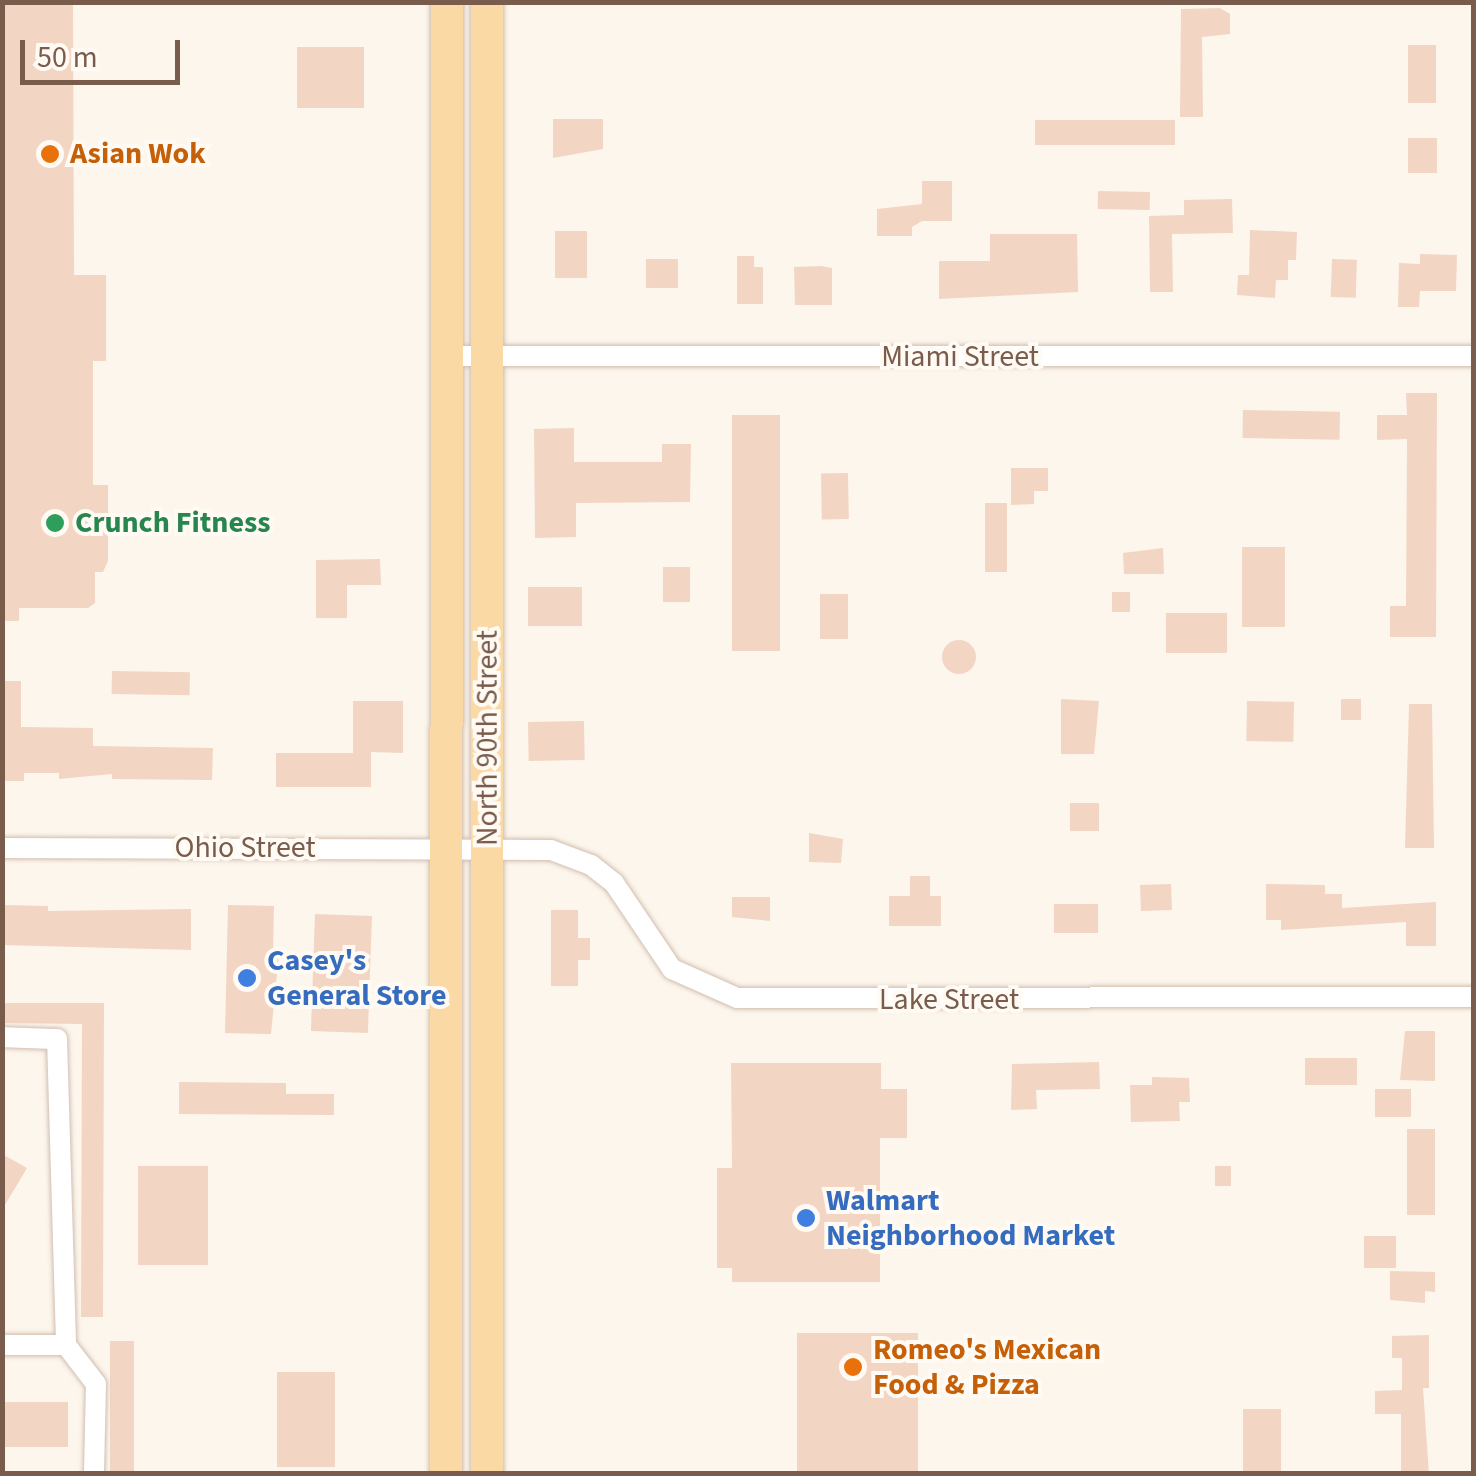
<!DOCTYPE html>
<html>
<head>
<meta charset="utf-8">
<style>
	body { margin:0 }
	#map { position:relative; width:1476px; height:1476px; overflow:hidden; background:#fdf6ec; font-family:"Source Sans 3",sans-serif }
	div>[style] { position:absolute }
	.building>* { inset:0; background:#f3d5c3; transform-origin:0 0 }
	.round { border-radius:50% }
	.roads { filter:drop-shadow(0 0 2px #d1beb0) drop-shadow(0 0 2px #d1beb0) }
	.minor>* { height:20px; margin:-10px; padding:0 10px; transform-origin:10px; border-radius:10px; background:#fff }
	.primary>* { height:32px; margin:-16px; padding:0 16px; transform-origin:16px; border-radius:16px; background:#fbd9a5 }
	.dots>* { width:28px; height:28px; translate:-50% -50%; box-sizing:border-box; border:5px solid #fffaf3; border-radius:50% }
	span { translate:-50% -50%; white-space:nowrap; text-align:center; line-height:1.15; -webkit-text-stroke:8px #fffaf3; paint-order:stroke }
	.food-label { font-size:30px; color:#c56008; font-weight:700 }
	.left { translate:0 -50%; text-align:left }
	.street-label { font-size:30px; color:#7a5c4d }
	.leisure-label { font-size:30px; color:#27864d; font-weight:700 }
	.shop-label { font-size:30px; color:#366cbe; font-weight:700 }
	.frame { position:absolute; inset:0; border:5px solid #7a5c4d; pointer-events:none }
	.scale { position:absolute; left:20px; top:40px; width:160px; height:45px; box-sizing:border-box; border:5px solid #7a5c4d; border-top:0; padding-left:12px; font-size:30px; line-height:35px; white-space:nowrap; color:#7a5c4d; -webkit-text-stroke:8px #fffaf3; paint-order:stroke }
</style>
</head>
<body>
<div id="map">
	<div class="building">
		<div style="clip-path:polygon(2px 2px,73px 2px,74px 275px,106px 275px,106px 361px,93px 361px,93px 485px,108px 485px,108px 561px,103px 572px,95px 572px,95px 603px,88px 608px,19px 608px,19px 621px,2px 621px)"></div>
		<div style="clip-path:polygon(1220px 8px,1230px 14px,1230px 34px,1202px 37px,1203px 117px,1180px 117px,1181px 9px)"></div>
		<div style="left:1408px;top:45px;width:28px;height:58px"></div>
		<div style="left:297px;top:47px;width:67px;height:61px"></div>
		<div style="clip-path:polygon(553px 119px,603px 119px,603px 149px,553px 158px)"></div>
		<div style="left:1175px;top:120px;width:25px;height:140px;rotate:90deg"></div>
		<div style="left:1408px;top:138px;width:29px;height:35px"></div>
		<div style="clip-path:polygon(922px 181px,952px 181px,952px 221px,922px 221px,912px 227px,912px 236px,877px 236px,877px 209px,922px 204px)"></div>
		<div style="left:1098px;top:191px;width:52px;height:18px;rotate:1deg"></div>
		<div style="clip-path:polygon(1232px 199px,1233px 233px,1172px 234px,1173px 292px,1150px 292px,1149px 216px,1184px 215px,1184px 200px)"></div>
		<div style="clip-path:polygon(1250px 230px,1297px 232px,1296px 260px,1288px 260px,1288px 280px,1276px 280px,1275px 298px,1237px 295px,1238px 275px,1249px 275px)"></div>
		<div style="left:555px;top:231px;width:32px;height:47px"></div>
		<div style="clip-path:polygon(990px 234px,1077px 234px,1078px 292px,939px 299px,939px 261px,990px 261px)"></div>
		<div style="clip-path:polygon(1420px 254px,1457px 255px,1456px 291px,1420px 291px,1419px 307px,1398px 307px,1399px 263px,1420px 264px)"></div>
		<div style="clip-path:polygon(737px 256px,754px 256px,754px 267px,763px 267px,763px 304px,737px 304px)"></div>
		<div style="left:646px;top:259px;width:32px;height:29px"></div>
		<div style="left:1332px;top:259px;width:25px;height:38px;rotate:2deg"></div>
		<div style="clip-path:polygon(821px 266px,832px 268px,832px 305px,795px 305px,794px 267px)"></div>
		<div style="clip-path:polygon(1406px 393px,1437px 393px,1436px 637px,1390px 637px,1390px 606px,1406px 606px,1407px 439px,1377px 440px,1377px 415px,1407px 415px)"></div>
		<div style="left:1243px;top:410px;width:97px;height:28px;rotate:1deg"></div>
		<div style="left:732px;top:415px;width:48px;height:236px"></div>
		<div style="clip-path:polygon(574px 428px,574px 462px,662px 462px,662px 444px,691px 444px,690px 502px,576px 503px,576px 537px,535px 538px,534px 429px)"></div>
		<div style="clip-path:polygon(1011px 468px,1048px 468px,1048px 491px,1034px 491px,1034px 504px,1011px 505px)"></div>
		<div style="left:848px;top:473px;width:46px;height:27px;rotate:89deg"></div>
		<div style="left:985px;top:503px;width:22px;height:69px"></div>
		<div style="left:1242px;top:547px;width:43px;height:80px"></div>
		<div style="clip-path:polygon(1163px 548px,1164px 574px,1124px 574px,1123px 553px)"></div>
		<div style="clip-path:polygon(380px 559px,381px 585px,347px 585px,347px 618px,316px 618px,316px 560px)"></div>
		<div style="left:663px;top:567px;width:27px;height:35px"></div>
		<div style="left:528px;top:587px;width:54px;height:39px"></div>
		<div style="left:1112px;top:592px;width:18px;height:20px"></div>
		<div style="left:820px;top:594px;width:28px;height:45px"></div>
		<div style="left:1166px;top:613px;width:61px;height:40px"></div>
		<div class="round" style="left:942px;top:640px;width:34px;height:34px"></div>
		<div style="left:112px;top:671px;width:78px;height:23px;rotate:1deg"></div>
		<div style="clip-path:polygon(2px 681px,21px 681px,21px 727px,93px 728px,93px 746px,213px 748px,212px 780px,112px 779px,112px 774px,59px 779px,59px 773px,24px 773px,24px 781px,2px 781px)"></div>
		<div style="clip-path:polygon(1061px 699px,1099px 701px,1094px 754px,1061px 754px)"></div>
		<div style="left:1341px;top:699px;width:20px;height:21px"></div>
		<div style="clip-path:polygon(353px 701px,403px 701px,403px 753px,371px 752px,371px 787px,276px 787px,276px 753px,353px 753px)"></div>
		<div style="left:1247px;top:701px;width:47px;height:40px;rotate:1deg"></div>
		<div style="clip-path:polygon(1409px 704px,1432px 704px,1434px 848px,1405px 848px)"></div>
		<div style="left:584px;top:721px;width:39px;height:56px;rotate:89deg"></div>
		<div style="left:1070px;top:803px;width:29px;height:28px"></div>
		<div style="clip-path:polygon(809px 833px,843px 839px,841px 863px,809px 862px)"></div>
		<div style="clip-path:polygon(910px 876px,930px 876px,930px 896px,941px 896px,941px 926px,889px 926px,889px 896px,910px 896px)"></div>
		<div style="left:1171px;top:884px;width:26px;height:31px;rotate:88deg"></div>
		<div style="clip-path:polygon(1266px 884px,1325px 885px,1325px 894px,1342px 894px,1342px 908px,1436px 902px,1436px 946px,1406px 946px,1406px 922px,1281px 930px,1281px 920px,1266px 920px)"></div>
		<div style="clip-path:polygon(732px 897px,770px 897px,770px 921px,732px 917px)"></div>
		<div style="left:1054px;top:904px;width:44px;height:29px"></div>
		<div style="clip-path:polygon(2px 905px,48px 906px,48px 911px,191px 909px,191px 950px,2px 945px)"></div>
		<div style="clip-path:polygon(228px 905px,274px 906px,273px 952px,279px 953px,271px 1034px,225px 1033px)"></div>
		<div style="clip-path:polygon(551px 910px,578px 910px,578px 938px,590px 938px,590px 960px,578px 960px,578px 986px,551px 986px)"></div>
		<div style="left:315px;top:914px;width:57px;height:117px;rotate:2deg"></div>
		<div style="clip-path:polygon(2px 1003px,104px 1003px,103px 1317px,81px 1317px,82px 1024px,2px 1023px)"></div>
		<div style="clip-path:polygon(1405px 1031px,1435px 1031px,1435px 1081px,1400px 1080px)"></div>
		<div style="left:1305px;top:1058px;width:52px;height:27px"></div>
		<div style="clip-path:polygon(1099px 1062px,1100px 1089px,1036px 1090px,1037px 1109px,1011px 1110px,1012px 1064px)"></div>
		<div style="clip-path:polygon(731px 1063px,881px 1063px,881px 1089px,907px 1089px,907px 1138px,880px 1138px,880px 1282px,732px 1282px,732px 1268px,717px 1268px,717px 1168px,732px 1168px)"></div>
		<div style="clip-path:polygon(1152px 1077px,1189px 1078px,1190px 1102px,1179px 1102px,1180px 1121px,1131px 1122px,1130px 1085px,1152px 1085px)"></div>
		<div style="clip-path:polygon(179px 1082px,286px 1083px,286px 1094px,334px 1094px,334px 1115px,179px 1114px)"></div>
		<div style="left:1375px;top:1089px;width:36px;height:28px"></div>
		<div style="left:1407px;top:1129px;width:28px;height:86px"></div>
		<div style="clip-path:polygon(2px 1154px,27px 1168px,2px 1210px)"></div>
		<div style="left:138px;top:1166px;width:70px;height:99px"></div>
		<div style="left:1215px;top:1166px;width:16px;height:20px"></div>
		<div style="left:1364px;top:1236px;width:32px;height:32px"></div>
		<div style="clip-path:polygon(1390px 1271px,1435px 1272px,1435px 1292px,1425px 1291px,1425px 1303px,1390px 1300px)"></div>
		<div style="left:797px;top:1333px;width:121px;height:141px"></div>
		<div style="clip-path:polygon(1429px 1335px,1429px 1388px,1423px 1388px,1429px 1474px,1401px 1474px,1401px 1414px,1375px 1414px,1375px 1391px,1402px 1390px,1402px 1358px,1392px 1358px,1392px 1336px)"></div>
		<div style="left:110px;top:1341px;width:24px;height:133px"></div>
		<div style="left:277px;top:1372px;width:58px;height:95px"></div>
		<div style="left:2px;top:1402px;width:66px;height:45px"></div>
		<div style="left:1243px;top:1409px;width:38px;height:65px"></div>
	</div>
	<div class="roads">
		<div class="minor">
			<div style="left:447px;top:356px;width:1027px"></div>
			<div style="left:2px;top:848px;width:549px;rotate:0.21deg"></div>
			<div style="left:551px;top:850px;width:43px;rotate:20.6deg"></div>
			<div style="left:591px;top:865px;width:29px;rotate:38deg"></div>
			<div style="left:614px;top:883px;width:104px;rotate:56deg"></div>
			<div style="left:672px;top:969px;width:71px;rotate:24deg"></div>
			<div style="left:737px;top:998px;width:737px;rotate:-0.08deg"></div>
			<div style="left:2px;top:1037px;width:55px;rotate:2.1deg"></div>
			<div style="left:57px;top:1039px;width:306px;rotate:88.3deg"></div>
			<div style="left:66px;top:1345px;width:64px;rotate:180deg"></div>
			<div style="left:66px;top:1345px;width:49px;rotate:52.4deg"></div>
			<div style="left:96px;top:1384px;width:90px;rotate:91.3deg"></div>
		</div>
		<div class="primary">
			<div style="left:487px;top:2px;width:1472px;rotate:90deg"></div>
			<div style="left:446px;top:1474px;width:1472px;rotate:-89.96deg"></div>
		</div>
	</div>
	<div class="dots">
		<div style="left:50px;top:154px;background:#e8710a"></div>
		<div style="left:55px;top:523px;background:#2e9e5b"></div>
		<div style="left:247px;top:978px;background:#3f7fe0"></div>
		<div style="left:806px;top:1218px;background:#3f7fe0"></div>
		<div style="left:853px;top:1367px;background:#e8710a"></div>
	</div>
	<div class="food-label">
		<span class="left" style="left:70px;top:154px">Asian Wok</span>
		<span class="left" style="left:873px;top:1367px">Romeo's Mexican<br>Food &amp; Pizza</span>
	</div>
	<div class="street-label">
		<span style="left:960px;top:357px">Miami Street</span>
		<span style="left:488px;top:738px;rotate:-90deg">North 90th Street</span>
		<span style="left:245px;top:848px">Ohio Street</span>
		<span style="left:949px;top:1000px">Lake Street</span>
	</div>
	<div class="leisure-label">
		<span class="left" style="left:75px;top:523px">Crunch Fitness</span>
	</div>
	<div class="shop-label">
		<span class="left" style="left:267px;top:978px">Casey's<br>General Store</span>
		<span class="left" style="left:826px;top:1218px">Walmart<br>Neighborhood Market</span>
	</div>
	<div class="frame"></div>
	<div class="scale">50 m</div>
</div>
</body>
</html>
